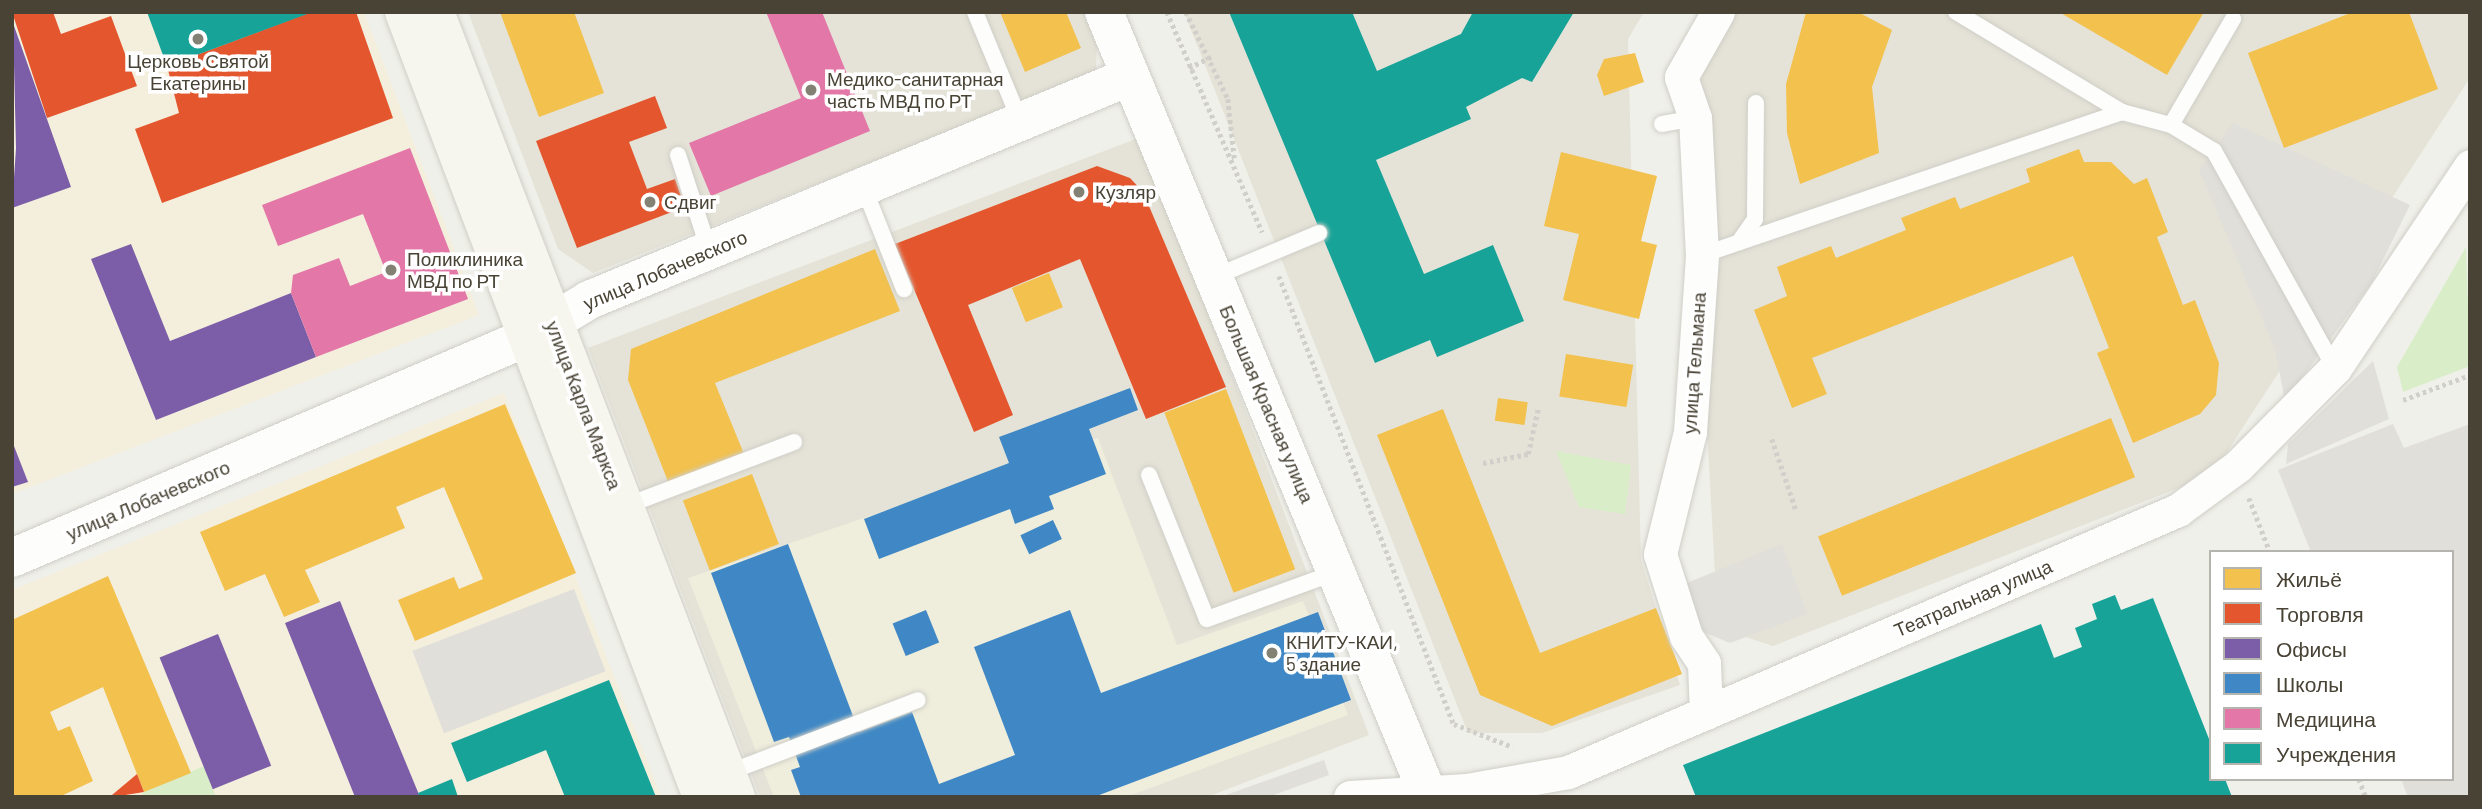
<!DOCTYPE html>
<html>
<head>
<meta charset="utf-8">
<style>
	body { margin:0 }
	#map { position:relative; width:2482px; height:809px; overflow:hidden; background:#f0f0ea; font-family:Barlow,sans-serif }
	div>[style] { position:absolute }
	.residential>* { inset:0; background:#e5e3d7 }
	.commercial>* { inset:0; background:#f4eedc }
	.education>* { inset:0; background:#efeddb }
	.green>* { inset:0; background:#d9eec8 }
	.parking>* { inset:0; background:#e0dfda; transform-origin:0 0 }
	.homes>* { inset:0; background:#f2c14e; transform-origin:0 0 }
	.shops>* { inset:0; background:#e4572e }
	.offices>* { inset:0; background:#7b5ea7; transform-origin:0 0 }
	.schools>* { inset:0; background:#3f88c5; transform-origin:0 0 }
	.health>* { inset:0; background:#e377a8 }
	.public>* { inset:0; background:#17a398 }
	.path>* { height:4.5px; margin-top:-2.25px; transform-origin:0; background:repeating-linear-gradient(90deg,#d1cfca 0 3.5px,transparent 0 7px) }
	.roads { filter:drop-shadow(0 0 2px #cfcec7) drop-shadow(0 0 2px #cfcec7) }
	.service>* { height:16px; margin:-8px; padding:0 8px; transform-origin:8px; border-radius:8px; background:#fdfdfc }
	.minor>* { height:33px; margin:-16.5px; padding:0 16.5px; transform-origin:16.5px; border-radius:16.5px; background:#fdfdfc }
	.tertiary>* { height:38px; margin:-19px; padding:0 19px; transform-origin:19px; border-radius:19px; background:#fdfdfc }
	.secondary>* { height:38px; margin:-19px; padding:0 19px; transform-origin:19px; border-radius:19px; background:#f7f6ee }
	.dots>* { width:19px; height:19px; translate:-50% -50%; box-sizing:border-box; border:4px solid #fff; border-radius:50% }
	span { translate:-50% -50%; white-space:nowrap; text-align:center; line-height:1.15; -webkit-text-stroke:7px #fff; paint-order:stroke }
	.poi-label { font-size:19px; color:#484335 }
	.left { translate:0 -50%; text-align:left }
	.street-label { font-size:19px; color:#484335 }
	.frame { position:absolute; inset:0; border:14px solid #484335; pointer-events:none }
	.legend { position:absolute; left:2209px; top:550px; width:245px; height:231px; box-sizing:border-box; background:#fff; border:2px solid #b6b4ae; margin:0; padding:9px 12px; list-style:none; font-size:21px; color:#484335 }
	.legend li { display:flex; align-items:center; gap:14px; height:35px }
	.legend b { width:35px; border:2px solid #b6b4ae }
</style>
</head>
<body>
<div id="map">
	<div class="residential">
		<div style="clip-path:polygon(468px 12px,1084px 12px,1097px 44px,1096px 73px,593px 273px,558px 249px)"></div>
		<div style="clip-path:polygon(1184px 12px,1644px 12px,1628px 39px,1641px 560px,1680px 685px,1542px 733px,1468px 733px)"></div>
		<div style="clip-path:polygon(1733px 12px,2470px 12px,2470px 78px,2212px 475px,1773px 646px,1718px 628px,1688px 86px)"></div>
		<div style="clip-path:polygon(1141px 137px,1369px 735px,1207px 797px,760px 797px,588px 348px)"></div>
	</div>
	<div class="commercial">
		<div style="clip-path:polygon(12px 12px,364px 12px,479px 315px,12px 494px)"></div>
		<div style="clip-path:polygon(504px 393px,661px 797px,12px 797px,12px 590px)"></div>
	</div>
	<div class="education">
		<div style="clip-path:polygon(1098px 438px,1177px 645px,1303px 601px,1348px 715px,1126px 797px,774px 797px,688px 578px)"></div>
	</div>
	<div class="green">
		<div style="clip-path:polygon(2466px 247px,2470px 366px,2403px 392px,2397px 367px)"></div>
		<div style="clip-path:polygon(1556px 451px,1631px 465px,1625px 514px,1579px 507px)"></div>
		<div style="clip-path:polygon(204px 766px,216px 797px,141px 797px,144px 792px)"></div>
	</div>
	<div class="parking">
		<div style="clip-path:polygon(2233px 123px,2410px 205px,2372px 282px,2285px 401px,2275px 349px,2199px 170px)"></div>
		<div style="clip-path:polygon(2373px 361px,2389px 419px,2286px 464px,2288px 444px)"></div>
		<div style="clip-path:polygon(2393px 424px,2404px 448px,2470px 424px,2470px 797px,2408px 797px,2401px 779px,2452px 779px,2452px 552px,2311px 552px,2278px 470px)"></div>
		<div style="clip-path:polygon(1782px 544px,1807px 614px,1730px 643px,1701px 631px,1682px 585px)"></div>
		<div style="left:574px;top:589px;width:88px;height:173px;rotate:69deg"></div>
		<div style="clip-path:polygon(1324px 760px,1329px 775px,1268px 797px,1220px 797px)"></div>
	</div>
	<div class="homes">
		<div style="clip-path:polygon(500px 12px,574px 12px,604px 93px,539px 117px)"></div>
		<div style="clip-path:polygon(1000px 12px,1066px 12px,1081px 48px,1025px 72px)"></div>
		<div style="clip-path:polygon(1806px 12px,1858px 12px,1892px 30px,1872px 87px,1879px 153px,1800px 184px,1787px 133px,1786px 84px)"></div>
		<div style="clip-path:polygon(2059px 12px,2204px 12px,2167px 75px)"></div>
		<div style="clip-path:polygon(2353px 12px,2409px 12px,2438px 89px,2284px 148px,2248px 53px)"></div>
		<div style="clip-path:polygon(1635px 53px,1644px 82px,1604px 96px,1597px 75px,1604px 59px)"></div>
		<div style="clip-path:polygon(2079px 149px,2084px 162px,2111px 162px,2134px 184px,2147px 178px,2168px 232px,2157px 237px,2183px 305px,2195px 300px,2219px 363px,2216px 395px,2200px 414px,2133px 443px,2097px 353px,2109px 348px,2073px 256px,1812px 358px,1827px 394px,1792px 408px,1754px 310px,1787px 296px,1777px 267px,1831px 246px,1836px 258px,1906px 230px,1901px 218px,1955px 197px,1960px 209px,2030px 182px,2026px 169px)"></div>
		<div style="clip-path:polygon(1561px 152px,1657px 176px,1641px 241px,1657px 245px,1639px 319px,1563px 300px,1579px 234px,1544px 226px)"></div>
		<div style="clip-path:polygon(875px 249px,900px 311px,715px 383px,744px 454px,669px 484px,628px 380px,631px 349px)"></div>
		<div style="left:1049px;top:273px;width:37px;height:40px;rotate:68deg"></div>
		<div style="left:1566px;top:354px;width:68px;height:43px;rotate:9deg"></div>
		<div style="left:1226px;top:389px;width:193px;height:66px;rotate:69deg"></div>
		<div style="left:1498px;top:398px;width:30px;height:23px;rotate:8deg"></div>
		<div style="clip-path:polygon(505px 404px,576px 573px,415px 641px,398px 600px,454px 577px,459px 589px,483px 579px,444px 487px,396px 507px,405px 528px,305px 570px,320px 602px,284px 617px,265px 574px,225px 591px,200px 532px)"></div>
		<div style="clip-path:polygon(1443px 409px,1540px 653px,1656px 608px,1682px 674px,1552px 726px,1480px 695px,1377px 435px)"></div>
		<div style="left:2111px;top:418px;width:64px;height:316px;rotate:68deg"></div>
		<div style="left:752px;top:474px;width:75px;height:74px;rotate:69deg"></div>
		<div style="clip-path:polygon(108px 576px,191px 773px,144px 792px,103px 687px,50px 712px,58px 731px,70px 726px,93px 781px,59px 797px,12px 797px,12px 620px)"></div>
	</div>
	<div class="shops">
		<div style="clip-path:polygon(12px 12px,53px 12px,61px 34px,111px 16px,137px 86px,47px 118px)"></div>
		<div style="clip-path:polygon(311px 12px,356px 12px,393px 118px,162px 203px,135px 129px,179px 113px,167px 66px)"></div>
		<div style="clip-path:polygon(655px 96px,667px 128px,629px 142px,647px 189px,675px 179px,685px 207px,577px 248px,536px 141px)"></div>
		<div style="clip-path:polygon(1097px 166px,1130px 178px,1143px 192px,1226px 387px,1146px 419px,1080px 259px,968px 305px,1013px 415px,974px 432px,895px 244px)"></div>
		<div style="clip-path:polygon(137px 774px,144px 792px,113px 797px,112px 795px)"></div>
	</div>
	<div class="offices">
		<div style="clip-path:polygon(13px 23px,71px 187px,12px 208px,16px 148px)"></div>
		<div style="clip-path:polygon(131px 244px,170px 341px,291px 293px,316px 357px,156px 420px,91px 259px)"></div>
		<div style="clip-path:polygon(12px 441px,28px 482px,12px 487px)"></div>
		<div style="clip-path:polygon(340px 601px,372px 681px,420px 797px,355px 797px,285px 623px)"></div>
		<div style="left:218px;top:634px;width:142px;height:63px;rotate:68deg"></div>
	</div>
	<div class="schools">
		<div style="clip-path:polygon(1130px 388px,1138px 410px,1089px 429px,1106px 474px,1049px 496px,1054px 509px,1015px 524px,1010px 509px,879px 559px,864px 519px,1009px 463px,999px 437px)"></div>
		<div style="left:1053px;top:520px;width:21px;height:36px;rotate:65deg"></div>
		<div style="clip-path:polygon(788px 544px,859px 732px,912px 712px,939px 784px,1015px 755px,974px 647px,1070px 610px,1101px 693px,1318px 612px,1351px 700px,1094px 797px,801px 797px,791px 770px,800px 767px,793px 748px,789px 737px,774px 742px,711px 573px)"></div>
		<div style="left:926px;top:610px;width:35px;height:36px;rotate:68deg"></div>
	</div>
	<div class="health">
		<div style="clip-path:polygon(766px 12px,822px 12px,870px 131px,711px 196px,689px 143px,801px 98px)"></div>
		<div style="clip-path:polygon(410px 148px,468px 299px,316px 357px,291px 293px,293px 275px,339px 258px,350px 286px,386px 272px,363px 214px,278px 246px,262px 205px)"></div>
	</div>
	<div class="public">
		<div style="clip-path:polygon(147px 12px,310px 12px,310px 13px,167px 66px)"></div>
		<div style="clip-path:polygon(1229px 12px,1352px 12px,1377px 71px,1461px 34px,1473px 12px,1574px 12px,1532px 82px,1522px 78px,1466px 107px,1471px 119px,1376px 160px,1424px 274px,1493px 245px,1524px 321px,1437px 357px,1430px 340px,1375px 363px)"></div>
		<div style="clip-path:polygon(2115px 595px,2121px 610px,2153px 598px,2211px 744px,2211px 779px,2225px 779px,2232px 797px,1696px 797px,1683px 765px,2041px 624px,2054px 658px,2082px 647px,2075px 628px,2097px 619px,2092px 604px)"></div>
		<div style="clip-path:polygon(609px 680px,656px 797px,565px 797px,546px 750px,467px 782px,451px 743px)"></div>
		<div style="clip-path:polygon(452px 779px,458px 797px,420px 797px,418px 793px)"></div>
	</div>
	<div class="path">
		<div style="left:1167px;top:12px;width:240px;rotate:66.6deg"></div>
		<div style="left:1186px;top:12px;width:97px;rotate:64.2deg"></div>
		<div style="left:1228px;top:99px;width:63px;rotate:83.7deg"></div>
		<div style="left:1189px;top:68px;width:25px;rotate:-27deg"></div>
		<div style="left:1279px;top:276px;width:481px;rotate:68.7deg"></div>
		<div style="left:1454px;top:724px;width:63px;rotate:21.3deg"></div>
		<div style="left:2403px;top:400px;width:72px;rotate:-20.5deg"></div>
		<div style="left:1772px;top:439px;width:75px;rotate:71.3deg"></div>
		<div style="left:1483px;top:463px;width:46px;rotate:-11.3deg"></div>
		<div style="left:1528px;top:454px;width:46px;rotate:-77.5deg"></div>
		<div style="left:2249px;top:498px;width:58px;rotate:68.7deg"></div>
		<div style="left:2359px;top:779px;width:19px;rotate:69deg"></div>
	</div>
	<div class="roads">
		<div class="service">
			<div style="left:975px;top:12px;width:120px;rotate:67.5deg"></div>
			<div style="left:1956px;top:12px;width:194px;rotate:31.1deg"></div>
			<div style="left:1662px;top:124px;width:34px;rotate:-10deg"></div>
			<div style="left:2171px;top:125px;width:123px;rotate:-59.7deg"></div>
			<div style="left:678px;top:155px;width:100px;rotate:71.9deg"></div>
			<div style="left:864px;top:188px;width:109px;rotate:68.4deg"></div>
			<div style="left:1739px;top:242px;width:28px;rotate:-55deg"></div>
			<div style="left:1755px;top:219px;width:116px;rotate:-89.5deg"></div>
			<div style="left:1702px;top:255px;width:444px;rotate:-18.8deg"></div>
			<div style="left:2122px;top:112px;width:51px;rotate:14.9deg"></div>
			<div style="left:2171px;top:125px;width:50px;rotate:31.2deg"></div>
			<div style="left:2214px;top:151px;width:248px;rotate:60.9deg"></div>
			<div style="left:1214px;top:277px;width:114px;rotate:-22.7deg"></div>
			<div style="left:1149px;top:475px;width:155px;rotate:68.1deg"></div>
			<div style="left:1207px;top:619px;width:138px;rotate:-19.9deg"></div>
			<div style="left:623px;top:507px;width:183px;rotate:-20.8deg"></div>
			<div style="left:727px;top:773px;width:204px;rotate:-20.9deg"></div>
		</div>
		<div class="minor">
			<div style="left:1706px;top:713px;width:50px;rotate:-92.3deg"></div>
			<div style="left:1704px;top:663px;width:32px;rotate:-124deg"></div>
			<div style="left:1686px;top:636px;width:86px;rotate:-107.6deg"></div>
			<div style="left:1660px;top:554px;width:126px;rotate:-76.2deg"></div>
			<div style="left:1690px;top:432px;width:177px;rotate:-86.1deg"></div>
			<div style="left:1702px;top:255px;width:137px;rotate:-92.9deg"></div>
			<div style="left:1695px;top:118px;width:43px;rotate:-108.9deg"></div>
			<div style="left:1681px;top:77px;width:75px;rotate:-60.4deg"></div>
			<div style="left:1350px;top:797px;width:117px;rotate:-3.4deg"></div>
			<div style="left:1467px;top:790px;width:103px;rotate:-10.1deg"></div>
			<div style="left:1568px;top:772px;width:664px;rotate:-23.24deg"></div>
			<div style="left:2178px;top:510px;width:74px;rotate:-36.3deg"></div>
			<div style="left:2238px;top:466px;width:138px;rotate:-45.3deg"></div>
			<div style="left:2335px;top:368px;width:243px;rotate:-56.2deg"></div>
		</div>
		<div class="tertiary">
			<div style="left:1104px;top:12px;width:850px;rotate:67.51deg"></div>
			<div style="left:12px;top:558px;width:561px;rotate:-23.19deg"></div>
			<div style="left:528px;top:337px;width:71px;rotate:-31.2deg"></div>
			<div style="left:589px;top:300px;width:586px;rotate:-22.45deg"></div>
		</div>
		<div class="secondary">
			<div style="left:404px;top:12px;width:840px;rotate:69.21deg"></div>
			<div style="left:435px;top:12px;width:841px;rotate:69.02deg"></div>
		</div>
	</div>
	<div class="dots">
		<div style="left:198px;top:39px;background:#838074"></div>
		<div style="left:811px;top:90px;background:#838074"></div>
		<div style="left:1079px;top:192px;background:#838074"></div>
		<div style="left:650px;top:202px;background:#838074"></div>
		<div style="left:391px;top:270px;background:#838074"></div>
		<div style="left:1272px;top:653px;background:#838074"></div>
	</div>
	<div class="poi-label">
		<span style="left:198px;top:72px">Церковь Святой<br>Екатерины</span>
		<span class="left" style="left:827px;top:90px">Медико-санитарная<br>часть МВД по РТ</span>
		<span class="left" style="left:1095px;top:192px">Кузляр</span>
		<span class="left" style="left:664px;top:202px">Сдвиг</span>
		<span class="left" style="left:407px;top:270px">Поликлиника<br>МВД по РТ</span>
		<span class="left" style="left:1286px;top:653px">КНИТУ-КАИ,<br>5 здание</span>
	</div>
	<div class="street-label">
		<span style="left:665px;top:270px;rotate:-23deg">улица Лобачевского</span>
		<span style="left:1694px;top:363px;rotate:-86deg">улица Тельмана</span>
		<span style="left:1267px;top:404px;rotate:67deg">Большая Красная улица</span>
		<span style="left:584px;top:405px;rotate:69deg">улица Карла Маркса</span>
		<span style="left:148px;top:500px;rotate:-23deg">улица Лобачевского</span>
		<span style="left:1973px;top:598px;rotate:-23deg">Театральная улица</span>
	</div>
	<div class="frame"></div>
	<ul class="legend">
	<li><b style="height:19px;background:#f2c14e"></b>Жильё</li>
	<li><b style="height:19px;background:#e4572e"></b>Торговля</li>
	<li><b style="height:19px;background:#7b5ea7"></b>Офисы</li>
	<li><b style="height:19px;background:#3f88c5"></b>Школы</li>
	<li><b style="height:19px;background:#e377a8"></b>Медицина</li>
	<li><b style="height:19px;background:#17a398"></b>Учреждения</li>
	</ul>
</div>
</body>
</html>
